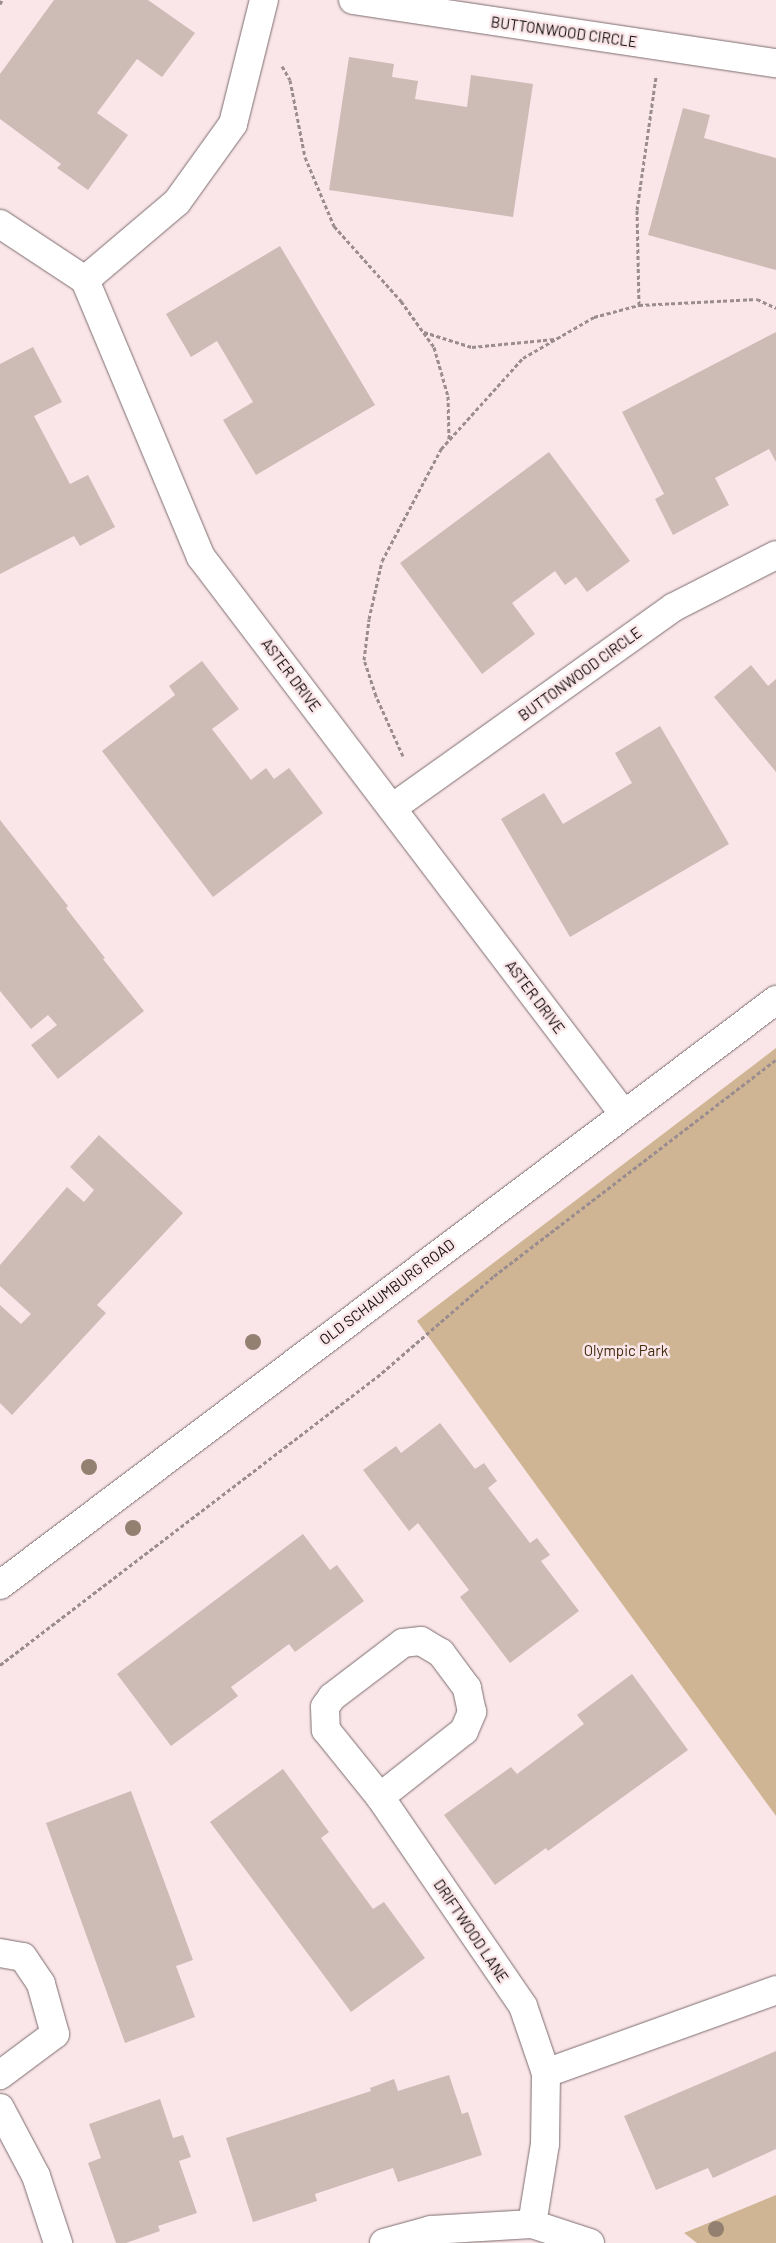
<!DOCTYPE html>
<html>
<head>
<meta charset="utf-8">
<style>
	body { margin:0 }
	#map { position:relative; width:776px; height:2243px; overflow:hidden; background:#fae6e9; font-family:Barlow,sans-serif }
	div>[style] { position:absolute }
	.green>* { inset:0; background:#cfb594 }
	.building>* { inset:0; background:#cdbbb5 }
	.path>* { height:3px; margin-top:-1.5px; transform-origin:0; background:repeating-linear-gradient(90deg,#9b8d8f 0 4px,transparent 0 6.5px) }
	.roads { filter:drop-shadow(0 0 1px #7d6c6f) drop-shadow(0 0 1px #7d6c6f) }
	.street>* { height:28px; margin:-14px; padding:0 14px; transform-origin:14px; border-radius:14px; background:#fff }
	.trees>* { width:16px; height:16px; margin:-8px; border-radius:50%; background:#948070 }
	span { translate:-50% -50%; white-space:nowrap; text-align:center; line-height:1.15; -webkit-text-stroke:5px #fae6e9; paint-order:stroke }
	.street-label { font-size:15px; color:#110b0c }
	.park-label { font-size:15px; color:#412c0d }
</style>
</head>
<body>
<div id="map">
	<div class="green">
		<div style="clip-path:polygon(776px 1048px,776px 1816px,417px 1321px)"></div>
		<div style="clip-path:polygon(776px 2195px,776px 2243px,697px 2243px,684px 2233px)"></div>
	</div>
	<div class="building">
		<div style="clip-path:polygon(54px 0,148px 0,195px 33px,162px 77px,137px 59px,97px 113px,128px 135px,88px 190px,57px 168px,61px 164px,0 119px,0 74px)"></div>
		<div style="clip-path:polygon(349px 57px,394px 64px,392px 77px,418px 81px,415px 99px,467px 107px,471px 75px,533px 84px,513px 217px,329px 190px)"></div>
		<div style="clip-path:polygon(683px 108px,710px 115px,704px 138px,776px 158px,776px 270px,648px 235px)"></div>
		<div style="clip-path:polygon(280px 246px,375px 405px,256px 475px,223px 420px,253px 402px,217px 341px,191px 357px,166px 314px)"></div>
		<div style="clip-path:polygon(776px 332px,776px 462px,769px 449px,715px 478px,729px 505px,673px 535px,655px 499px,664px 494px,622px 412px)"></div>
		<div style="clip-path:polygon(33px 347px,62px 402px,34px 416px,70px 484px,88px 475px,115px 527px,80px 546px,74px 536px,0 574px,0 364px)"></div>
		<div style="clip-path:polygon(549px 452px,630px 561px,587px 592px,576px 577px,565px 585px,555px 571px,512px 603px,535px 634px,482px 674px,400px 563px)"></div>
		<div style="clip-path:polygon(202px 661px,239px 709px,212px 729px,251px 780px,266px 768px,274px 779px,289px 768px,323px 813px,213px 897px,102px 751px,175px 695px,169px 686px)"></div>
		<div style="clip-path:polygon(751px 665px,768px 686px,776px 679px,776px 772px,714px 697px)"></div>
		<div style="clip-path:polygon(660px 726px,729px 844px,570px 937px,501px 819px,544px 793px,563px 824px,632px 783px,615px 753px)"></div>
		<div style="clip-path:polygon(0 820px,68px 906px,66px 908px,105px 958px,103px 959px,144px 1011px,58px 1079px,31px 1045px,57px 1025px,48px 1015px,31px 1029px,0 991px)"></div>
		<div style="clip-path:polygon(99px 1135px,183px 1213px,97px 1305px,106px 1313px,12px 1415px,0 1403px,0 1305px,21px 1324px,31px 1314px,0 1286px,0 1265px,67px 1187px,84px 1202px,94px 1190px,70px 1167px)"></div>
		<div style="clip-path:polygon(440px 1423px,475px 1469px,484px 1463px,497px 1481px,488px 1488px,530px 1543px,537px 1538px,550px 1555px,541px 1561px,579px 1611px,510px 1663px,460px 1597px,469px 1590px,418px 1523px,409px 1531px,363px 1470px,396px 1446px,401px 1453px)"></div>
		<div style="clip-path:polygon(303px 1534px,330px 1570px,337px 1565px,364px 1601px,295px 1652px,289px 1644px,231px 1687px,238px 1696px,171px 1746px,117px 1674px)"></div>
		<div style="clip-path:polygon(632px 1674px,688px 1750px,548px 1851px,546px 1848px,495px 1885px,444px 1815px,511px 1767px,517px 1774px,584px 1724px,577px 1715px)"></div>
		<div style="clip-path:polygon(283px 1769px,329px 1832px,321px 1838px,373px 1909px,384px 1902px,425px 1958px,351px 2012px,210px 1822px)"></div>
		<div style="clip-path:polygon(131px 1791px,193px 1960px,176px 1966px,195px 2017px,125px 2043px,46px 1823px)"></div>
		<div style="clip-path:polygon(776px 2051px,776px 2149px,713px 2178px,708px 2168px,656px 2190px,624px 2116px)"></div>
		<div style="clip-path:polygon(449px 2075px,462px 2114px,468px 2112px,482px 2155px,398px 2182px,393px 2168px,315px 2194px,317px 2201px,253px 2222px,226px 2138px,371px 2091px,370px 2088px,394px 2079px,398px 2091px)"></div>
		<div style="clip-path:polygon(160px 2099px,173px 2138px,183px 2135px,191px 2157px,179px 2161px,197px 2213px,158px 2226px,160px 2231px,126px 2243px,116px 2243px,88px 2163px,101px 2158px,89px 2124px)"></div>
	</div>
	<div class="path">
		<div style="left:0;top:4px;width:4px;rotate:-63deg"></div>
		<div style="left:282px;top:66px;width:16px;rotate:60deg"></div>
		<div style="left:290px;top:80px;width:78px;rotate:79deg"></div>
		<div style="left:305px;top:157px;width:75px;rotate:67.2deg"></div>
		<div style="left:334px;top:226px;width:101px;rotate:48.2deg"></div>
		<div style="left:401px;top:301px;width:57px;rotate:54.3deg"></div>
		<div style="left:434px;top:347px;width:51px;rotate:74.1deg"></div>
		<div style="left:448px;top:396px;width:43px;rotate:88.7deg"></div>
		<div style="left:639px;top:305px;width:95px;rotate:-91.2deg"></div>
		<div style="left:637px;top:210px;width:134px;rotate:-81.9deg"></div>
		<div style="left:424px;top:332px;width:50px;rotate:17.4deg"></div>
		<div style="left:472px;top:347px;width:83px;rotate:-5.5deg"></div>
		<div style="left:403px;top:756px;width:66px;rotate:-114.2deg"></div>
		<div style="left:376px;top:696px;width:38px;rotate:-108deg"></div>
		<div style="left:364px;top:660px;width:41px;rotate:-83deg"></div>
		<div style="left:369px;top:619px;width:59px;rotate:-77.4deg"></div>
		<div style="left:382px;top:561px;width:127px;rotate:-62.2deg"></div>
		<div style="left:441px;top:449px;width:122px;rotate:-48deg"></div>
		<div style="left:523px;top:358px;width:82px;rotate:-30deg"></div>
		<div style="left:594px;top:317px;width:47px;rotate:-14.9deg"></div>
		<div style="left:639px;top:305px;width:118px;rotate:-2.9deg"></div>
		<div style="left:757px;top:299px;width:21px;rotate:25deg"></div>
		<div style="left:0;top:1665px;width:474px;rotate:-37.4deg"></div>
		<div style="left:377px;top:1377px;width:155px;rotate:-40.8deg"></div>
		<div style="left:494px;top:1276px;width:355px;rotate:-37.5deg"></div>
	</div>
	<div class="roads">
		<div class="street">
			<div style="left:353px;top:0;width:428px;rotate:8.5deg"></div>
			<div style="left:0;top:224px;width:102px;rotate:33.4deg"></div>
			<div style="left:85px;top:280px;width:300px;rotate:67.3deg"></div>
			<div style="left:201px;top:557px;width:698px;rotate:52.8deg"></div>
			<div style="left:85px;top:280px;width:121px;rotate:-40.3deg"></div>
			<div style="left:177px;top:202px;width:96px;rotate:-54.3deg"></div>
			<div style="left:233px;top:124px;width:128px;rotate:-76deg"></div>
			<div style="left:392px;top:808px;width:346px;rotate:-35.5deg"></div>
			<div style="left:674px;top:607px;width:114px;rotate:-27deg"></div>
			<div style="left:0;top:1585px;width:972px;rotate:-37.01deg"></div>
			<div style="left:380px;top:1797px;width:107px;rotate:-38.2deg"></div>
			<div style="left:464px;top:1731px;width:21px;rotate:-67deg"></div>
			<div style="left:472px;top:1712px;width:25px;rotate:-102deg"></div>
			<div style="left:467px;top:1688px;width:44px;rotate:-126.6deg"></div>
			<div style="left:441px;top:1653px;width:23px;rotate:-149deg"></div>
			<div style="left:421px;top:1641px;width:18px;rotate:174deg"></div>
			<div style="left:403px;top:1643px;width:89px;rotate:142.7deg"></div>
			<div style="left:332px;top:1697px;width:12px;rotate:125deg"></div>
			<div style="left:325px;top:1707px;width:23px;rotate:88deg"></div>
			<div style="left:326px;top:1730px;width:86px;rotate:51.1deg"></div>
			<div style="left:380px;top:1797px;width:253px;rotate:55.6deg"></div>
			<div style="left:523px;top:2006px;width:71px;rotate:71.1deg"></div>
			<div style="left:546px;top:2073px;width:71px;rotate:90.8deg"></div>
			<div style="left:545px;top:2144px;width:81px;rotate:99.2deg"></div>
			<div style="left:0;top:1953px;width:23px;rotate:10deg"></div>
			<div style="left:23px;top:1957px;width:32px;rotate:56deg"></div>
			<div style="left:41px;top:1984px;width:52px;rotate:74.4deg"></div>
			<div style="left:55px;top:2034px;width:69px;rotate:143.3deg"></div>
			<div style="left:546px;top:2073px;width:245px;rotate:-19.8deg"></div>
			<div style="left:0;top:2108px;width:77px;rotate:62.1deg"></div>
			<div style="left:36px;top:2176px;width:71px;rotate:71.8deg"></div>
			<div style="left:384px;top:2243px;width:49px;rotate:-15.5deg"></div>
			<div style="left:431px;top:2230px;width:101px;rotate:-3.4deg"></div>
			<div style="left:532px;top:2224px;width:61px;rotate:18.1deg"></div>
		</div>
	</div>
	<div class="trees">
		<div style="left:253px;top:1342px"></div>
		<div style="left:89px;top:1467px"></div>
		<div style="left:133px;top:1528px"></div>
		<div style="left:716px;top:2229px"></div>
	</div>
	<div class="street-label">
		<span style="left:564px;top:32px;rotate:8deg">BUTTONWOOD CIRCLE</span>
		<span style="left:580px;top:674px;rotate:-36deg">BUTTONWOOD CIRCLE</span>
		<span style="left:291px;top:675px;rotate:53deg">ASTER DRIVE</span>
		<span style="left:535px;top:997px;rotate:53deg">ASTER DRIVE</span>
		<span style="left:387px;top:1292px;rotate:-37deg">OLD SCHAUMBURG ROAD</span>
		<span style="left:471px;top:1931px;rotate:56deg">DRIFTWOOD LANE</span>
	</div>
	<div class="park-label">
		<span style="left:626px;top:1351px">Olympic Park</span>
	</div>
</div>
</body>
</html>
